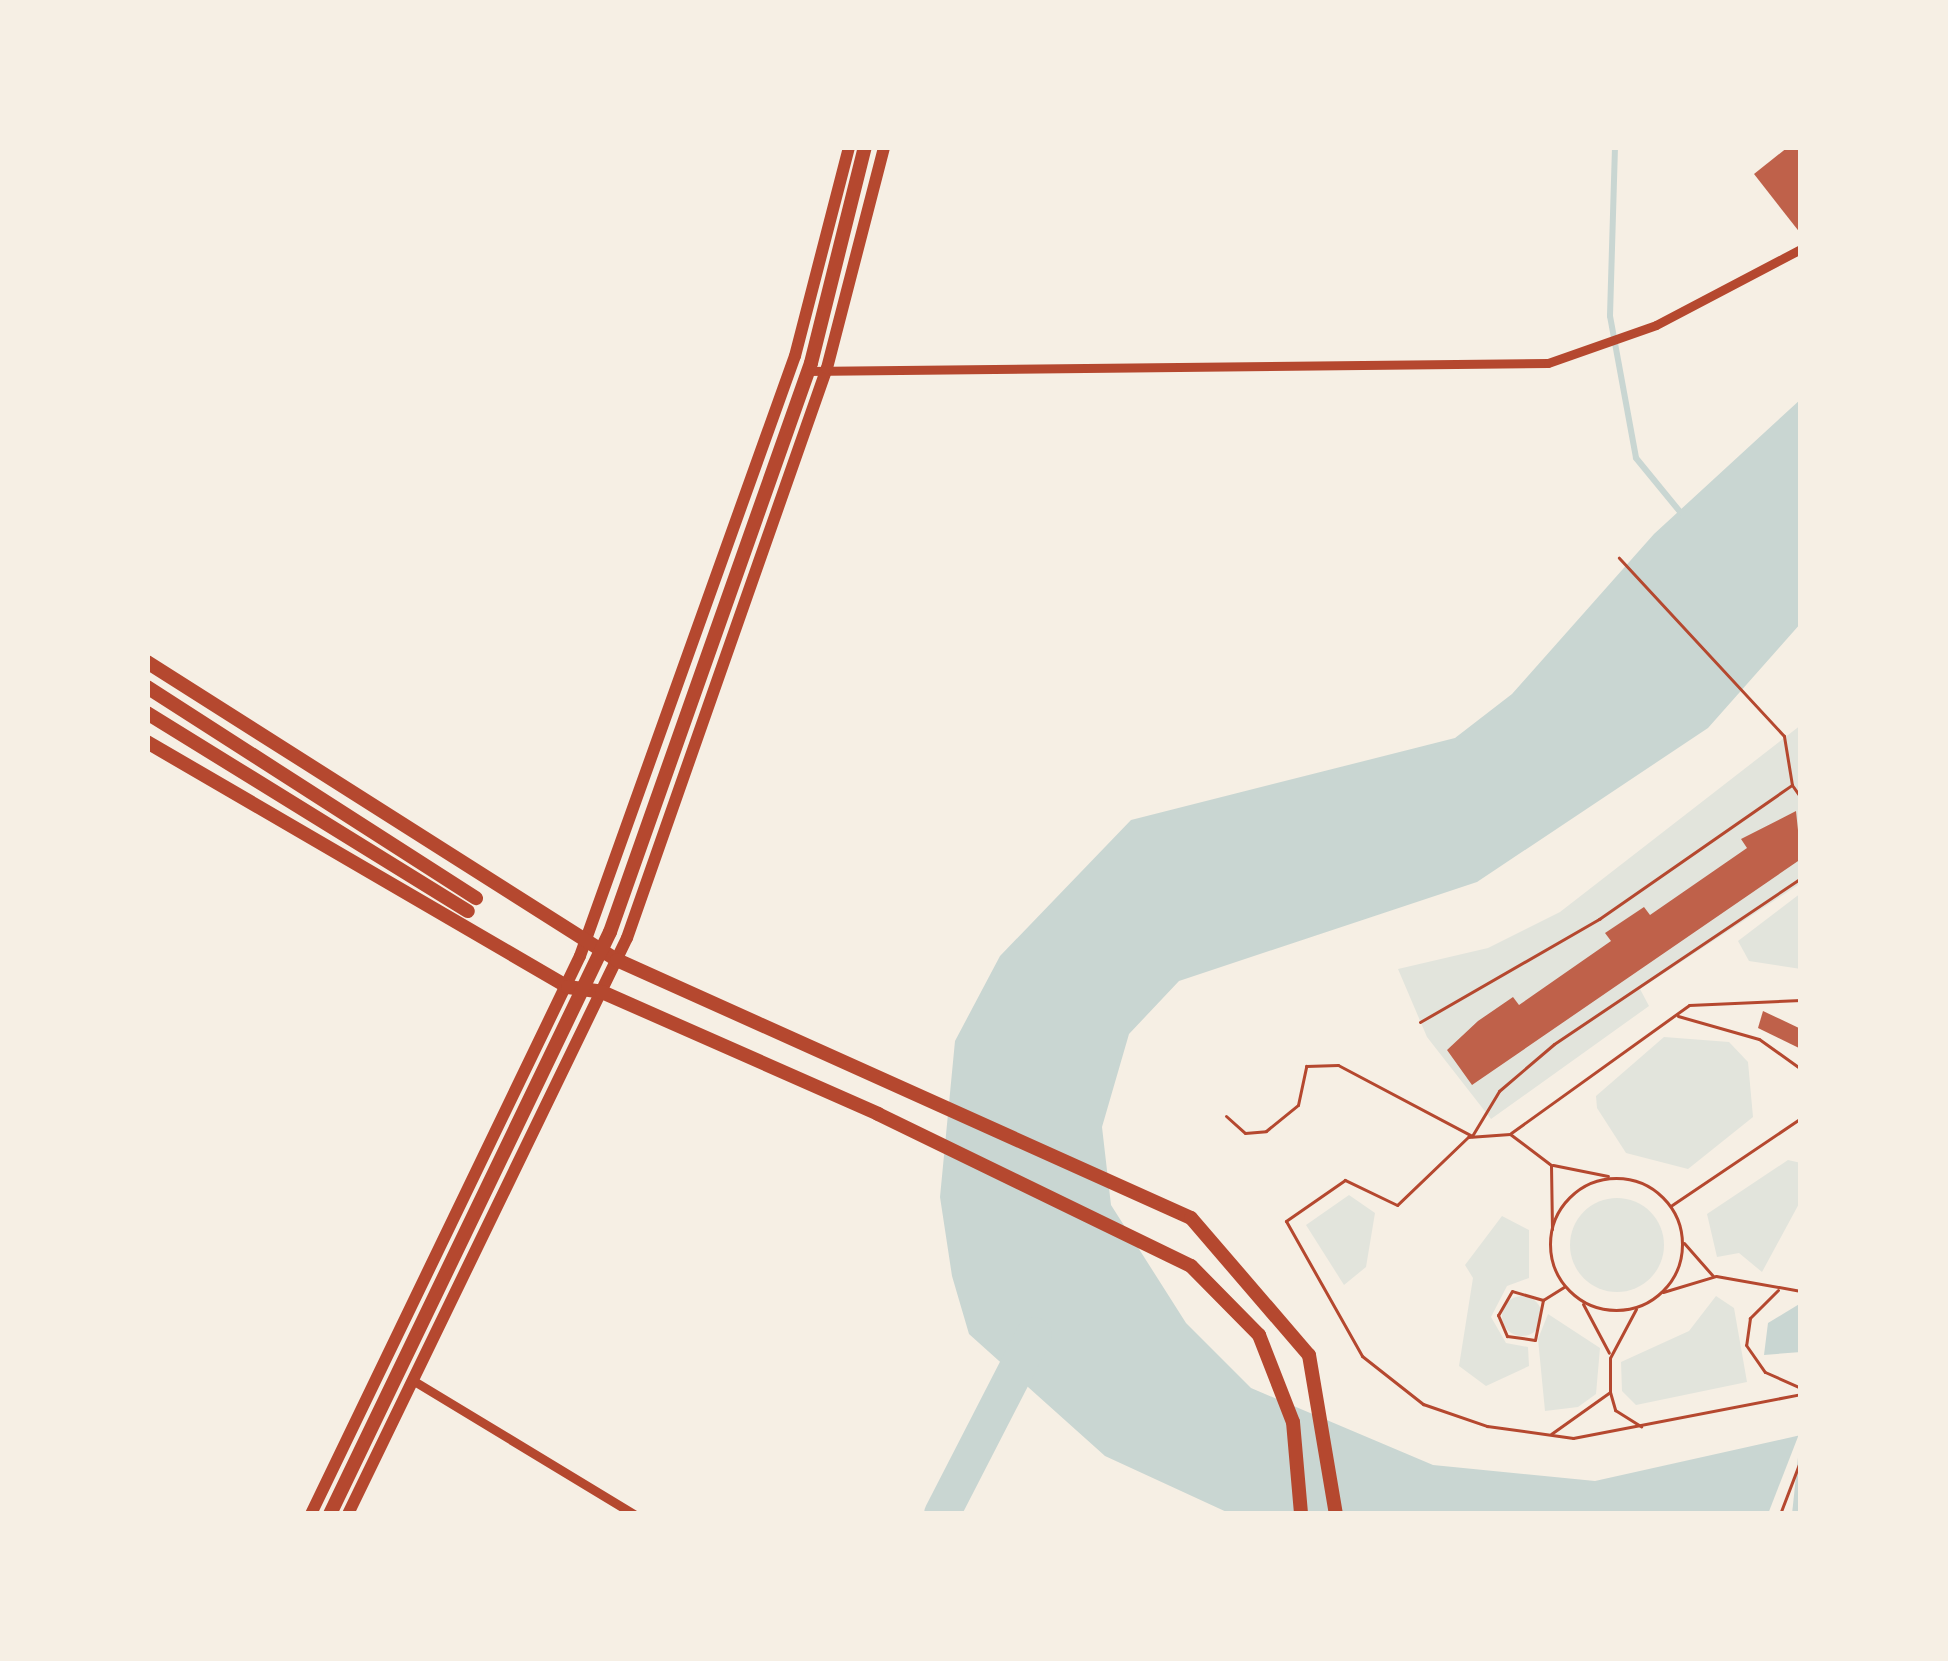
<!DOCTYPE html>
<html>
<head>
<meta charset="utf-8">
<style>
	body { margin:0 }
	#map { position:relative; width:1948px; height:1661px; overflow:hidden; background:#f6efe4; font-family:"Asap Condensed",sans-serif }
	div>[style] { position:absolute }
	.green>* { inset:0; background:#e2e4dc }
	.round { border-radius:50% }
	.water>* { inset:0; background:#c9d6d2 }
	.pier>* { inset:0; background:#f6efe4 }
	.stream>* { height:6px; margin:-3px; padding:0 3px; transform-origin:3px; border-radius:3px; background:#c9d6d2 }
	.river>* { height:36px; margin:-18px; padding:0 18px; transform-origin:18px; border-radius:18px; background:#c9d6d2 }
	.building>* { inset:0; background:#bf614a }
	.path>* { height:3px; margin:-1.5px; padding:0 1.5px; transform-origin:1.5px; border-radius:1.5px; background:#b5482f }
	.path>.ring { margin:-1.5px; padding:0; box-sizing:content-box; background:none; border:3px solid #b5482f; border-radius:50% }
	.minor>* { height:9px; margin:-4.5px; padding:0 4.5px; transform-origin:4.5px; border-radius:4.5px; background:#b5482f }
	.secondary>* { height:12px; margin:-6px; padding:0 6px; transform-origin:6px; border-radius:6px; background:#b5482f }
	.primary>* { height:14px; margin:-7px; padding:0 7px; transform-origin:7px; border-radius:7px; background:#b5482f }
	span { translate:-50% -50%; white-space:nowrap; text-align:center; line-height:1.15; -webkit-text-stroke:9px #f6efe4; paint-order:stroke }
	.frame { position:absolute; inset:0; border:150px solid #f6efe4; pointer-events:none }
</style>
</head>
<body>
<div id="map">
	<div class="green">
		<div style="clip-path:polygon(1801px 725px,1801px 883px,1640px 989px,1649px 1006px,1491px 1119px,1427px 1037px,1398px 969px,1488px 948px,1560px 912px)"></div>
		<div style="clip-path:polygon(1801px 893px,1801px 969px,1749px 961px,1738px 941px)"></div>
		<div style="clip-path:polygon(1664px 1037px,1729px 1042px,1748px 1062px,1753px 1117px,1688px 1169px,1626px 1153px,1597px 1108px,1596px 1096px)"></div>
		<div style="clip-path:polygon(1788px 1160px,1801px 1163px,1801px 1200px,1762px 1272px,1739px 1253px,1717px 1257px,1707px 1214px)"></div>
		<div style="clip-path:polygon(1349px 1195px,1375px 1213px,1366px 1267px,1344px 1285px,1306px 1225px)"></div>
		<div class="round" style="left:1570px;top:1198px;width:94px;height:94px"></div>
		<div style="clip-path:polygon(1502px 1216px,1529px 1230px,1529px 1278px,1507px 1286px,1491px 1317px,1506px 1343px,1528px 1347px,1529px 1366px,1486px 1386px,1459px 1366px,1473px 1278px,1465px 1265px)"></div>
		<div style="clip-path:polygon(1716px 1296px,1734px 1308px,1747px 1382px,1636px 1405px,1622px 1391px,1621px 1362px,1689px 1331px)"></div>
		<div class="round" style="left:1502px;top:1296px;width:40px;height:40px"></div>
		<div style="clip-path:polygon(1548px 1314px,1600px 1348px,1596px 1394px,1578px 1407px,1545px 1411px,1538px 1339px)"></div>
	</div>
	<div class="water">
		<div style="clip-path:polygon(1801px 399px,1801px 623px,1708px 728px,1477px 882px,1179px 981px,1129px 1034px,1102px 1127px,1111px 1205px,1186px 1323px,1251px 1388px,1433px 1465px,1595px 1481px,1801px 1435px,1801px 1514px,1231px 1514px,1105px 1456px,969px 1334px,952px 1276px,940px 1197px,955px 1041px,1000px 956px,1131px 820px,1455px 738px,1512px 694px,1654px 534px)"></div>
		<div style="clip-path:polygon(1801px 1303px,1801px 1352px,1764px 1355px,1768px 1323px)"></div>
	</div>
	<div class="pier">
		<div style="clip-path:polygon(1801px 1429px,1792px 1514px,1768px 1514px)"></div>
	</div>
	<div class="stream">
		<div style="left:1615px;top:147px;width:169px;rotate:91.7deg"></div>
		<div style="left:1610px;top:316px;width:144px;rotate:79.6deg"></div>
		<div style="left:1636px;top:458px;width:71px;rotate:50.7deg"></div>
	</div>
	<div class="river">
		<div style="left:942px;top:1514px;width:201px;rotate:-62.8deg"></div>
	</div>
	<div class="building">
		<div style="clip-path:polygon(1788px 147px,1801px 147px,1801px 234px,1754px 174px)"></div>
		<div style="clip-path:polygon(1796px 811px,1801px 859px,1472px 1085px,1447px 1050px,1478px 1021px,1513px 997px,1519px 1005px,1611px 941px,1605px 933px,1644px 907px,1650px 915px,1747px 848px,1741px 839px)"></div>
		<div style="clip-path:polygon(1763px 1011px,1801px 1029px,1801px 1049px,1758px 1028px)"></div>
	</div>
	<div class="path">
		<div style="left:1792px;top:785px;width:16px;rotate:55deg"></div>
		<div style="left:1678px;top:1016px;width:84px;rotate:15.9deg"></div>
		<div style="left:1759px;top:1039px;width:52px;rotate:35.5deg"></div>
		<div style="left:1420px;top:1022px;width:207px;rotate:-29.9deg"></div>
		<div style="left:1599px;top:919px;width:235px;rotate:-34.8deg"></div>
		<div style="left:1792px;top:785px;width:50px;rotate:-99.3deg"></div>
		<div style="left:1784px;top:736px;width:243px;rotate:-132.8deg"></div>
		<div style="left:1226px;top:1116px;width:25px;rotate:42deg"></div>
		<div style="left:1245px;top:1133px;width:21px;rotate:-5deg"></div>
		<div style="left:1266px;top:1131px;width:41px;rotate:-39.1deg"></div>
		<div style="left:1298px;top:1105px;width:40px;rotate:-78deg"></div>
		<div style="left:1306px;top:1066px;width:32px;rotate:-2deg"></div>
		<div style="left:1338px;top:1065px;width:152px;rotate:27.9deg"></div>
		<div style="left:1472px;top:1136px;width:52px;rotate:-59deg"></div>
		<div style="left:1499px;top:1091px;width:72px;rotate:-40.5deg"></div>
		<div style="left:1554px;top:1044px;width:298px;rotate:-33.9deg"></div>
		<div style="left:1511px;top:1133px;width:219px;rotate:-35.7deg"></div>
		<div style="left:1689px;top:1005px;width:112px;rotate:-2.6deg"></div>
		<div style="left:1553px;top:1165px;width:56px;rotate:11.3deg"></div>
		<div class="ring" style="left:1550px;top:1178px;width:129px;height:129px"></div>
		<div style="left:1672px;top:1205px;width:156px;rotate:-34deg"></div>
		<div style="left:1552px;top:1229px;width:64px;rotate:-90.9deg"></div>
		<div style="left:1551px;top:1165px;width:51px;rotate:-142.9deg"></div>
		<div style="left:1510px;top:1134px;width:42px;rotate:175.9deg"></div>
		<div style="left:1468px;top:1137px;width:98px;rotate:136.2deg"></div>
		<div style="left:1397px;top:1205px;width:58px;rotate:-154.3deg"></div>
		<div style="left:1345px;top:1180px;width:72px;rotate:145.2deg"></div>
		<div style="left:1286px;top:1221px;width:155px;rotate:60.6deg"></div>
		<div style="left:1362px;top:1356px;width:78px;rotate:38.2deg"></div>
		<div style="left:1423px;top:1404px;width:68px;rotate:19deg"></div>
		<div style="left:1487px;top:1426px;width:87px;rotate:7.9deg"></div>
		<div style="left:1573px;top:1438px;width:232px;rotate:-10.9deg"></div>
		<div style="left:1684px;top:1243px;width:44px;rotate:48.7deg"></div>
		<div style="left:1778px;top:1290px;width:40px;rotate:135deg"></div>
		<div style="left:1750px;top:1318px;width:27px;rotate:98deg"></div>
		<div style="left:1746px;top:1345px;width:33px;rotate:55deg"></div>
		<div style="left:1765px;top:1372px;width:39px;rotate:24deg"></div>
		<div style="left:1663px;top:1292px;width:55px;rotate:-16.8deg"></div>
		<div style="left:1716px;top:1276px;width:86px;rotate:10deg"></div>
		<div style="left:1543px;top:1300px;width:32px;rotate:-164deg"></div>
		<div style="left:1512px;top:1291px;width:28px;rotate:120deg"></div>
		<div style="left:1498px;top:1315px;width:23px;rotate:67deg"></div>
		<div style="left:1507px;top:1336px;width:28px;rotate:8deg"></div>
		<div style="left:1535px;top:1340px;width:41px;rotate:-78.7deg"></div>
		<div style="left:1543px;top:1300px;width:25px;rotate:-32deg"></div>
		<div style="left:1583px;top:1304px;width:55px;rotate:62deg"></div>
		<div style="left:1636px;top:1309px;width:55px;rotate:118deg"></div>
		<div style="left:1610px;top:1358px;width:34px;rotate:90deg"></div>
		<div style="left:1610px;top:1392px;width:19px;rotate:74deg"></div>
		<div style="left:1615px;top:1410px;width:31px;rotate:32deg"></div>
		<div style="left:1551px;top:1434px;width:72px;rotate:-35.4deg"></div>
		<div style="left:1780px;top:1514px;width:59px;rotate:-69.1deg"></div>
	</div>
	<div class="minor">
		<div style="left:806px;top:371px;width:742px;rotate:-0.62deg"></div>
		<div style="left:1548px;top:363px;width:114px;rotate:-19.4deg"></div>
		<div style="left:1656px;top:325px;width:164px;rotate:-27.7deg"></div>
		<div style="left:414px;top:1381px;width:257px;rotate:31.2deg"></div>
	</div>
	<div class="secondary">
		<div style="left:311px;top:1514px;width:619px;rotate:-64.26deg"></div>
		<div style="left:580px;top:956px;width:637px;rotate:-70.29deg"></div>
		<div style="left:795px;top:356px;width:216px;rotate:-75.5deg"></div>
		<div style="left:348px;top:1514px;width:640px;rotate:-64.16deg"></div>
		<div style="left:627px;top:938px;width:604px;rotate:-70.67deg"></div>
		<div style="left:827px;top:368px;width:228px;rotate:-75.5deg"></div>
	</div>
	<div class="primary">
		<div style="left:147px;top:662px;width:557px;rotate:32.38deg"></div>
		<div style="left:617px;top:960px;width:629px;rotate:24.2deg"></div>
		<div style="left:1191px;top:1218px;width:181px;rotate:49.3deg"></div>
		<div style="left:1309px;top:1355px;width:161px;rotate:80.4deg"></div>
		<div style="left:147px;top:687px;width:391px;rotate:32.7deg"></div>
		<div style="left:147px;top:713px;width:377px;rotate:31.7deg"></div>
		<div style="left:147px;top:742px;width:487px;rotate:30.2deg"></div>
		<div style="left:568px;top:987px;width:34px;rotate:8deg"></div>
		<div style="left:602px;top:992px;width:302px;rotate:23.8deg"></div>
		<div style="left:878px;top:1114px;width:348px;rotate:25.9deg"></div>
		<div style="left:1191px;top:1266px;width:97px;rotate:45.4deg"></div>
		<div style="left:1259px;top:1335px;width:93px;rotate:68.7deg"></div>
		<div style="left:1293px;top:1422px;width:92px;rotate:85deg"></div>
		<div style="left:330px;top:1514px;width:646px;rotate:-64.31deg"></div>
		<div style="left:610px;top:932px;width:603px;rotate:-70.54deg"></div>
		<div style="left:811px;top:363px;width:223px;rotate:-76deg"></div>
	</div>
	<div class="frame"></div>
</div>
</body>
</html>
